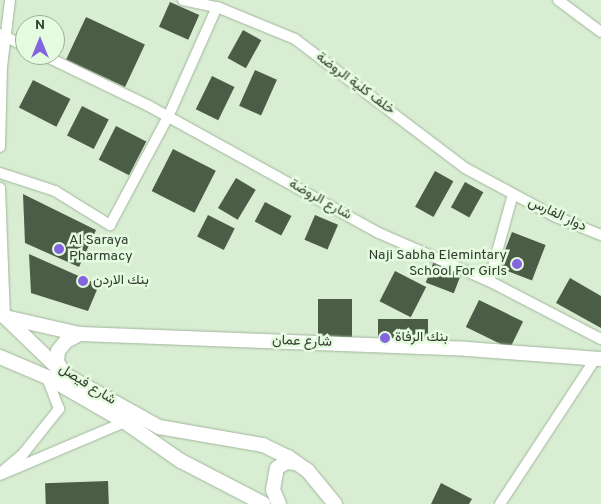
<!DOCTYPE html>
<html>
<head>
<meta charset="utf-8">
<style>
	body { margin:0 }
	#map { position:relative; width:601px; height:504px; overflow:hidden; background:#d8edd2; font-family:Overpass,Vazirmatn,sans-serif }
	div>[style] { position:absolute }
	.building>* { inset:0; background:#4b5d46; transform-origin:0 0 }
	.roads { filter:drop-shadow(0 0 1px #a1b69c) drop-shadow(0 0 1px #a1b69c) }
	.street>* { height:10px; margin:-5px; padding:0 5px; transform-origin:5px; border-radius:5px; background:#fff }
	.secondary>* { height:14px; margin:-7px; padding:0 7px; transform-origin:7px; border-radius:7px; background:#fff }
	.dots>* { width:14px; height:14px; translate:-50% -50%; box-sizing:border-box; border:2px solid #e5fbdf; border-radius:50% }
	span { translate:-50% -50%; white-space:nowrap; text-align:center; line-height:1.15; -webkit-text-stroke:5px #e5fbdf; paint-order:stroke }
	.street-label { font-size:14px; color:#323b30 }
	.poi-label { font-size:14px; color:#323b30 }
	.left { translate:0 -50%; text-align:left }
	.right { translate:-100% -50%; text-align:right }
	.north { position:absolute; left:15px; top:15px; width:50px; height:50px; box-sizing:border-box; background:#e5fbdf; border:1px solid #9dae99; border-radius:50%; rotate:0deg; font-size:14px; font-weight:700; line-height:20px; text-align:center; color:#323b30 }
	.north::after { content:''; display:block; margin:auto; width:18px; height:22px; background:#8464df; clip-path:polygon(50% 0,100% 100%,50% 72%,0 100%) }
</style>
</head>
<body>
<div id="map">
	<div class="building">
		<div style="left:170px;top:2px;width:32px;height:27px;rotate:24deg"></div>
		<div style="left:86px;top:17px;width:65px;height:47px;rotate:25deg"></div>
		<div style="left:243px;top:30px;width:21px;height:32px;rotate:29deg"></div>
		<div style="left:255px;top:70px;width:24px;height:39px;rotate:24deg"></div>
		<div style="left:212px;top:76px;width:25px;height:37px;rotate:26deg"></div>
		<div style="left:33px;top:80px;width:42px;height:31px;rotate:27deg"></div>
		<div style="left:82px;top:106px;width:30px;height:33px;rotate:27deg"></div>
		<div style="left:116px;top:126px;width:34px;height:38px;rotate:27deg"></div>
		<div style="left:173px;top:149px;width:48px;height:47px;rotate:27deg"></div>
		<div style="left:435px;top:171px;width:21px;height:41px;rotate:29deg"></div>
		<div style="left:236px;top:178px;width:23px;height:35px;rotate:31deg"></div>
		<div style="left:465px;top:182px;width:21px;height:29px;rotate:29deg"></div>
		<div style="clip-path:polygon(23px 194px,96px 230px,79px 267px,25px 243px)"></div>
		<div style="left:265px;top:202px;width:30px;height:22px;rotate:28deg"></div>
		<div style="left:208px;top:215px;width:30px;height:24px;rotate:27deg"></div>
		<div style="left:315px;top:215px;width:25px;height:27px;rotate:23deg"></div>
		<div style="left:512px;top:232px;width:36px;height:38px;rotate:21deg"></div>
		<div style="clip-path:polygon(29px 254px,99px 285px,88px 311px,31px 293px)"></div>
		<div style="left:434px;top:261px;width:30px;height:23px;rotate:21deg"></div>
		<div style="left:395px;top:271px;width:35px;height:34px;rotate:27deg"></div>
		<div style="clip-path:polygon(570px 278px,601px 296px,601px 328px,556px 303px)"></div>
		<div style="left:318px;top:299px;width:34px;height:39px"></div>
		<div style="left:479px;top:300px;width:49px;height:30px;rotate:26deg"></div>
		<div style="left:378px;top:319px;width:50px;height:19px"></div>
		<div style="left:108px;top:481px;width:23px;height:63px;rotate:88deg"></div>
		<div style="clip-path:polygon(441px 483px,472px 499px,469px 504px,431px 504px)"></div>
	</div>
	<div class="roads">
		<div class="street">
			<div style="left:183px;top:0;width:35px;rotate:12deg"></div>
			<div style="left:217px;top:7px;width:84px;rotate:22.3deg"></div>
			<div style="left:295px;top:39px;width:213px;rotate:37.2deg"></div>
			<div style="left:465px;top:168px;width:101px;rotate:28.3deg"></div>
			<div style="left:554px;top:216px;width:51px;rotate:22deg"></div>
			<div style="left:558px;top:0;width:54px;rotate:36.7deg"></div>
			<div style="left:0;top:34px;width:28px;rotate:26deg"></div>
			<div style="left:43px;top:55px;width:115px;rotate:25.7deg"></div>
			<div style="left:147px;top:105px;width:265px;rotate:28.9deg"></div>
			<div style="left:379px;top:233px;width:120px;rotate:23.6deg"></div>
			<div style="left:489px;top:281px;width:126px;rotate:27.4deg"></div>
			<div style="left:0;top:147px;width:80px;rotate:-88.6deg"></div>
			<div style="left:2px;top:67px;width:67px;rotate:-83.2deg"></div>
			<div style="left:0;top:173px;width:58px;rotate:18.1deg"></div>
			<div style="left:55px;top:191px;width:65px;rotate:31.7deg"></div>
			<div style="left:110px;top:225px;width:123px;rotate:-61.8deg"></div>
			<div style="left:168px;top:117px;width:120px;rotate:-66deg"></div>
			<div style="left:0;top:188px;width:129px;rotate:87.8deg"></div>
			<div style="left:489px;top:281px;width:90px;rotate:-74.6deg"></div>
			<div style="left:4px;top:470px;width:25px;rotate:-40deg"></div>
			<div style="left:23px;top:454px;width:58px;rotate:-51.3deg"></div>
			<div style="left:59px;top:409px;width:34px;rotate:-111deg"></div>
			<div style="left:0;top:475px;width:136px;rotate:-23deg"></div>
			<div style="left:500px;top:504px;width:175px;rotate:-56.7deg"></div>
		</div>
		<div class="secondary">
			<div style="left:5px;top:317px;width:77px;rotate:12.8deg"></div>
			<div style="left:80px;top:334px;width:387px;rotate:2.2deg"></div>
			<div style="left:467px;top:349px;width:134px;rotate:4.3deg"></div>
			<div style="left:5px;top:317px;width:82px;rotate:44deg"></div>
			<div style="left:64px;top:374px;width:109px;rotate:29.2deg"></div>
			<div style="left:159px;top:427px;width:106px;rotate:9.8deg"></div>
			<div style="left:263px;top:445px;width:28px;rotate:26deg"></div>
			<div style="left:288px;top:457px;width:24px;rotate:35deg"></div>
			<div style="left:308px;top:471px;width:43px;rotate:50.7deg"></div>
			<div style="left:0;top:357px;width:51px;rotate:23.1deg"></div>
			<div style="left:47px;top:377px;width:90px;rotate:30deg"></div>
			<div style="left:125px;top:422px;width:68px;rotate:34.9deg"></div>
			<div style="left:181px;top:461px;width:93px;rotate:27.4deg"></div>
			<div style="left:62px;top:370px;width:9px;rotate:-122deg"></div>
			<div style="left:57px;top:362px;width:11px;rotate:-85deg"></div>
			<div style="left:58px;top:351px;width:13px;rotate:-51deg"></div>
			<div style="left:66px;top:341px;width:16px;rotate:-27deg"></div>
			<div style="left:279px;top:504px;width:15px;rotate:-113deg"></div>
			<div style="left:273px;top:490px;width:22px;rotate:-80deg"></div>
			<div style="left:277px;top:468px;width:11px;rotate:-34deg"></div>
			<div style="left:286px;top:462px;width:10px;rotate:6deg"></div>
		</div>
	</div>
	<div class="dots">
		<div style="left:59px;top:249px;background:#8464df"></div>
		<div style="left:517px;top:264px;background:#8464df"></div>
		<div style="left:83px;top:281px;background:#8464df"></div>
		<div style="left:385px;top:338px;background:#8464df"></div>
	</div>
	<div class="street-label">
		<span style="left:355px;top:84px;rotate:37deg">خلف كلية الروضة</span>
		<span style="left:320px;top:200px;rotate:29deg">شارع الروضة</span>
		<span style="left:557px;top:215px;rotate:25deg">دوار الفارس</span>
		<span style="left:302px;top:342px;rotate:2deg">شارع عمان</span>
		<span style="left:87px;top:385px;rotate:32deg">شارع فيصل</span>
	</div>
	<div class="poi-label">
		<span class="left" style="left:69px;top:249px">Al Saraya<br>Pharmacy</span>
		<span class="right" style="left:507px;top:264px">Naji Sabha Elemintary<br>School For Girls</span>
		<span class="left" style="left:93px;top:281px">بنك الاردن</span>
		<span class="left" style="left:395px;top:338px">بنك الرفاة</span>
	</div>
	<div class="north">N</div>
</div>
</body>
</html>
